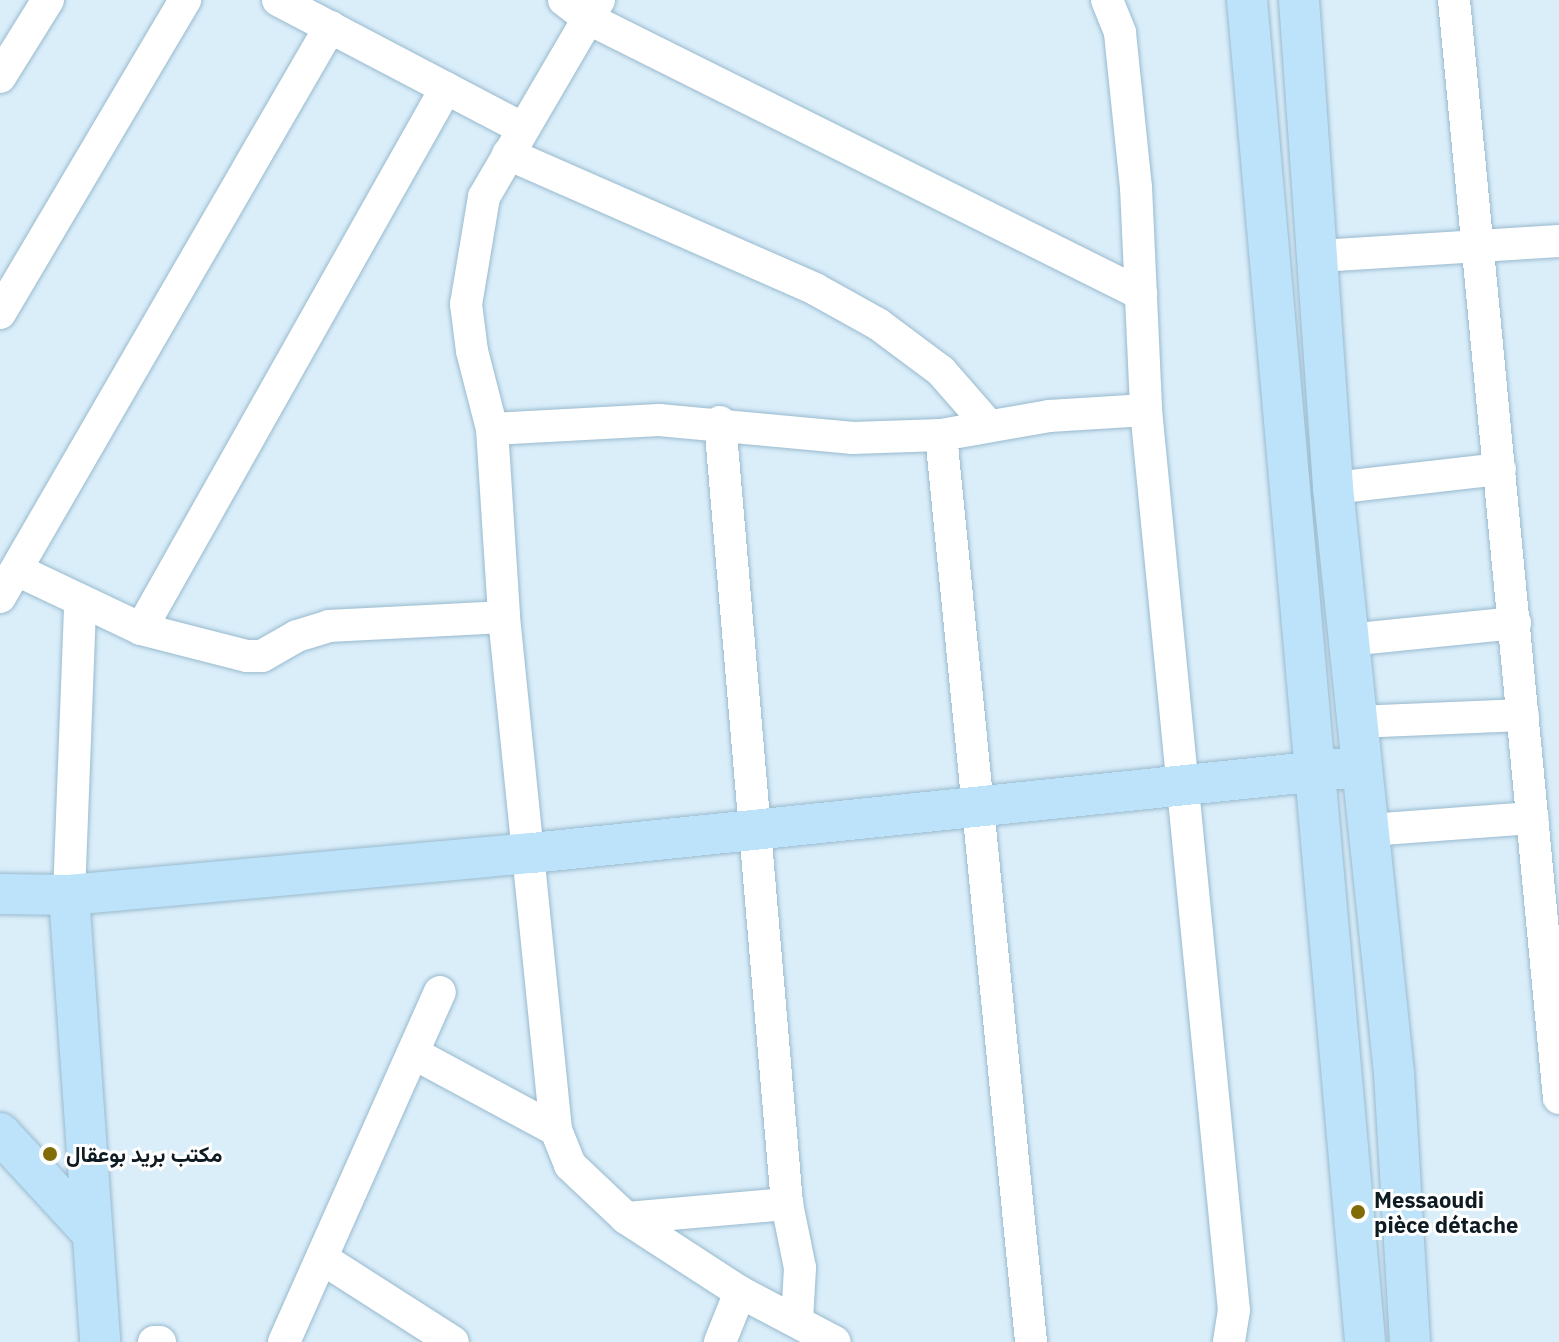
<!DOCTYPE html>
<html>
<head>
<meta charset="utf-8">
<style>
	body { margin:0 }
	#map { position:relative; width:1559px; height:1342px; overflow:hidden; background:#daeefa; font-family:"IBM Plex Sans",Vazirmatn,sans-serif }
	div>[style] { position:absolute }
	.roads { filter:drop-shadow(0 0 2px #99bace) drop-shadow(0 0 2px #99bace) }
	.minor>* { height:32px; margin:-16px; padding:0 16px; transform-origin:16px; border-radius:16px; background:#fff }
	.major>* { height:40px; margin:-20px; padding:0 20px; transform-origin:20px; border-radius:20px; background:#bce3f9 }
	.dots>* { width:22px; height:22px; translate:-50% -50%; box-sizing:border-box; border:4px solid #fff; border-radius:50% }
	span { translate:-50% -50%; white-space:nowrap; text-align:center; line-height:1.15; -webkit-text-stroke:6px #fff; paint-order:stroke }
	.poi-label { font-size:22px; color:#0f1b23; font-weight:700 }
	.left { translate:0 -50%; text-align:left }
</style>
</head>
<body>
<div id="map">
	<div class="roads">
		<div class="minor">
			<div style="left:278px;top:0;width:273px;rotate:27.7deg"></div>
			<div style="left:564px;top:0;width:31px;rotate:37deg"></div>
			<div style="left:589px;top:19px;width:617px;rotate:26.48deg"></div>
			<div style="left:599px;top:0;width:228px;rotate:120.3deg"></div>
			<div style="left:484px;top:197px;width:109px;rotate:99.5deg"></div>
			<div style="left:466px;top:304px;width:47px;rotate:82.7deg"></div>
			<div style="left:472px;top:351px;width:81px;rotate:75.6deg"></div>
			<div style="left:492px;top:429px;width:188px;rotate:86.3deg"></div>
			<div style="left:504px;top:617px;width:516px;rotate:84.21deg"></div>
			<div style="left:556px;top:1130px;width:38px;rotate:68deg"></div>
			<div style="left:570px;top:1165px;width:77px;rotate:43.4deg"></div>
			<div style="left:626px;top:1218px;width:136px;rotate:33deg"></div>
			<div style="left:740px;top:1292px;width:107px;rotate:27.8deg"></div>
			<div style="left:1107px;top:0;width:35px;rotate:68deg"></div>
			<div style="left:1120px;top:33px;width:155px;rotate:84.1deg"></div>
			<div style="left:1136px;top:187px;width:223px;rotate:87.4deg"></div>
			<div style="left:1146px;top:410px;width:904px;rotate:84.42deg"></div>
			<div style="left:1234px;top:1310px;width:32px;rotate:99deg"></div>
			<div style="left:1454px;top:0;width:1103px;rotate:84.54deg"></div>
			<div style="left:0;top:77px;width:91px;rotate:-58.1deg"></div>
			<div style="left:508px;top:154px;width:335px;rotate:23.7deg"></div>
			<div style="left:815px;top:289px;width:72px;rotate:29.1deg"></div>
			<div style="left:878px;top:324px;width:79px;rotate:36.7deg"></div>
			<div style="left:941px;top:371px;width:73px;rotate:48.9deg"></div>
			<div style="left:1320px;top:256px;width:239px;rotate:-3.6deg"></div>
			<div style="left:0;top:313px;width:364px;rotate:-59.4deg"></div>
			<div style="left:720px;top:422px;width:785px;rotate:85.1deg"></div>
			<div style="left:787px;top:1204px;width:65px;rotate:78.5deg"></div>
			<div style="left:800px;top:1268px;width:52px;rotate:93.3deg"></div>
			<div style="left:492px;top:429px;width:167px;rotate:-3.1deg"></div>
			<div style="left:659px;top:420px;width:195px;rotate:5.3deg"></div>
			<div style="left:853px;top:438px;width:88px;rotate:-2deg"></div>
			<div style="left:941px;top:435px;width:110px;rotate:-10deg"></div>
			<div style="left:1049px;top:416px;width:97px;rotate:-3.5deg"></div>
			<div style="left:941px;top:435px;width:911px;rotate:84.33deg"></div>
			<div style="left:1333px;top:488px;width:168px;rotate:-6.5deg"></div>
			<div style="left:17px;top:570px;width:137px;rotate:25.4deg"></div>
			<div style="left:141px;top:629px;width:109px;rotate:14.3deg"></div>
			<div style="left:247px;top:656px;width:15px"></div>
			<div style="left:262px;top:656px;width:40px;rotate:-29.7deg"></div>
			<div style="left:297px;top:636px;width:34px;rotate:-17deg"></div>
			<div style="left:329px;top:626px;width:175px;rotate:-2.9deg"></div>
			<div style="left:0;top:597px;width:659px;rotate:-59.93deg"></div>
			<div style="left:141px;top:629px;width:621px;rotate:-60.59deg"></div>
			<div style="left:1348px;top:640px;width:168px;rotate:-5.8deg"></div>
			<div style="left:1356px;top:722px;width:167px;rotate:-2.4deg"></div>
			<div style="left:1368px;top:830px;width:165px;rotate:-4.2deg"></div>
			<div style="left:69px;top:895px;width:292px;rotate:-87.8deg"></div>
			<div style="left:413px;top:1053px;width:162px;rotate:28.3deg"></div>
			<div style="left:626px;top:1218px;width:162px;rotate:-5deg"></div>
			<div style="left:323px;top:1259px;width:154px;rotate:32.6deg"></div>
			<div style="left:154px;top:1342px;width:6px"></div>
			<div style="left:284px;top:1342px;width:383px;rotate:-66deg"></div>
			<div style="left:720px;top:1342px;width:54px;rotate:-68.2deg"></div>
		</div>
		<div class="major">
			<div style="left:1247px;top:0;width:1347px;rotate:84.97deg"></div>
			<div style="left:1299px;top:0;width:489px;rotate:86deg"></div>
			<div style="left:1333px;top:488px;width:588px;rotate:84.05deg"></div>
			<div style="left:1394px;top:1073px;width:269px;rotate:86.6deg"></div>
			<div style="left:0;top:894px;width:69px;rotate:0.8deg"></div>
			<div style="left:69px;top:895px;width:465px;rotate:-5.2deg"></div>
			<div style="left:532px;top:853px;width:831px;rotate:-5.94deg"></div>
			<div style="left:69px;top:895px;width:448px;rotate:86deg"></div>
			<div style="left:0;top:1133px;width:136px;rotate:47.4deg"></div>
		</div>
	</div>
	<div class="dots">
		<div style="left:50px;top:1154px;background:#816c08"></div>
		<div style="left:1358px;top:1212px;background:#816c08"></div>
	</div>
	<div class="poi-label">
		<span class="left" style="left:66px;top:1154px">مكتب بريد بوعقال</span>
		<span class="left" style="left:1374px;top:1212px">Messaoudi<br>pièce détache</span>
	</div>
</div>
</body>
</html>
